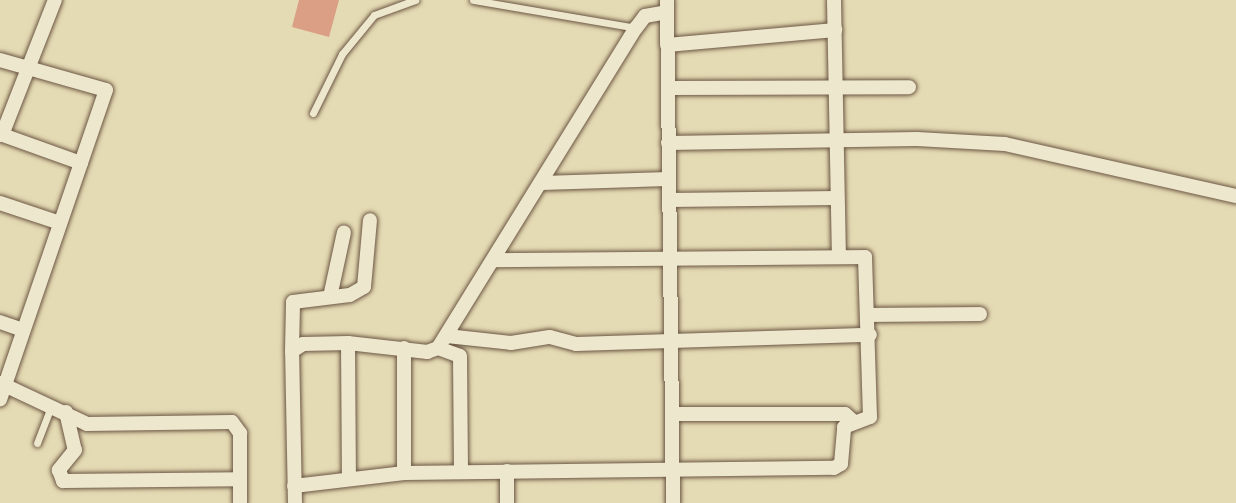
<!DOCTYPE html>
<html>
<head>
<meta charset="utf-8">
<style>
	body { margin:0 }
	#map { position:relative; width:1236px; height:503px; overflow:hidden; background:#e4dab3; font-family:"Gentium Book Plus",serif }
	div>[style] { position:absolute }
	.building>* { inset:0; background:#da9f84 }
	.roads { filter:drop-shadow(0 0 2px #6c5643) drop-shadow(0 0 2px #6c5643) }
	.service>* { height:7px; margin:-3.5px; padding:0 3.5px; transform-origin:3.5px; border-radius:3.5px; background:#ede7ce }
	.minor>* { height:14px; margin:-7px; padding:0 7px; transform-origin:7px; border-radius:7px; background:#ede7ce }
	span { translate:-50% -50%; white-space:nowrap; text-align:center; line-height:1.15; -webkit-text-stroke:6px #ede7ce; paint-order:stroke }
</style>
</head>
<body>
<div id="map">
	<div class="building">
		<div style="clip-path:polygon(299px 0,339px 0,329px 37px,292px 27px)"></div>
	</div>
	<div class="roads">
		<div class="service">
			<div style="left:473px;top:0;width:165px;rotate:9.7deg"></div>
			<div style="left:313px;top:113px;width:66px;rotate:-63.8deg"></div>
			<div style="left:342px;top:54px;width:50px;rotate:-50.6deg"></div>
			<div style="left:374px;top:15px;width:44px;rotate:-20.1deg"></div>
			<div style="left:37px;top:443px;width:40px;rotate:-69deg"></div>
		</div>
		<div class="minor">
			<div style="left:667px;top:0;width:503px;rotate:89.32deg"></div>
			<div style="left:834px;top:0;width:257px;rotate:88.9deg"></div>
			<div style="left:667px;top:45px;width:169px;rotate:-5.1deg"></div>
			<div style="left:0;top:60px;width:110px;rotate:15.8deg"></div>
			<div style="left:106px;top:90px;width:77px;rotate:108.9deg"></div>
			<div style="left:669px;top:88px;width:240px;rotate:-0.2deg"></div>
			<div style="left:0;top:134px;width:86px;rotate:19.7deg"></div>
			<div style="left:81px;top:163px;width:250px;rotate:108.9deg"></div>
			<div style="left:2px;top:135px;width:145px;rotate:-68.6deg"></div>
			<div style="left:668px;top:143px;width:249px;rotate:-0.9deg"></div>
			<div style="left:917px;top:139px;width:88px;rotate:3.3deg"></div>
			<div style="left:1005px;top:144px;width:237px;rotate:12.7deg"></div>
			<div style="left:542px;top:183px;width:126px;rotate:-1.8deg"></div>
			<div style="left:669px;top:200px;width:168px;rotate:-0.7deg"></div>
			<div style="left:0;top:203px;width:63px;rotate:18.4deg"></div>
			<div style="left:330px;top:297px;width:66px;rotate:-77.8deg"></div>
			<div style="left:869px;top:315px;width:111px;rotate:-0.5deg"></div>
			<div style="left:0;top:322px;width:24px;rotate:19deg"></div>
			<div style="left:447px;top:336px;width:64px;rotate:6.2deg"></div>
			<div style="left:511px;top:343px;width:39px;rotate:-9deg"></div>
			<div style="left:550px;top:337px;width:27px;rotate:15deg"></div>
			<div style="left:576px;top:344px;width:294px;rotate:-1.8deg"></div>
			<div style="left:348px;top:343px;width:135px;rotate:89.6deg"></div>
			<div style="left:404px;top:348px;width:125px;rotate:90deg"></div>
			<div style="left:438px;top:348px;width:23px;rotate:20deg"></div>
			<div style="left:460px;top:356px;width:116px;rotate:89.5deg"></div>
			<div style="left:292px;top:351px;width:49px;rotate:-88.8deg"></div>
			<div style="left:293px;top:302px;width:57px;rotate:-7deg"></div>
			<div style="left:350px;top:295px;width:16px;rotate:-30deg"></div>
			<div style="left:364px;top:287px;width:67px;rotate:-84.9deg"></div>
			<div style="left:0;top:383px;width:96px;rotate:25.2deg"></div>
			<div style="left:87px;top:424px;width:145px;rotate:-0.8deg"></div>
			<div style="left:232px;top:422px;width:14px;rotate:54deg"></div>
			<div style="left:240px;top:433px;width:70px;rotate:90deg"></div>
			<div style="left:66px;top:412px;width:39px;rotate:77deg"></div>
			<div style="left:75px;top:450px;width:26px;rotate:129deg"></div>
			<div style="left:59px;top:470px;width:12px;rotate:70deg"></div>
			<div style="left:63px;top:481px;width:177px;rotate:-0.6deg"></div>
			<div style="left:672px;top:414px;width:173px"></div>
			<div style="left:845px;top:414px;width:11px;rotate:41deg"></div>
			<div style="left:294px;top:486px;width:111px;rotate:-6.7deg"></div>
			<div style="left:404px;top:473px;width:430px;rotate:-0.7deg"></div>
			<div style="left:834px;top:468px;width:8px;rotate:-30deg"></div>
			<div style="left:841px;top:464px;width:37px;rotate:-85deg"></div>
			<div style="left:844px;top:427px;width:28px;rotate:-21deg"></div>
			<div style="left:870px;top:417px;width:160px;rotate:-91.8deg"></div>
			<div style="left:865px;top:257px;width:370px;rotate:179.5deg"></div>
			<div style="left:295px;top:503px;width:152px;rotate:-91.1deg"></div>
			<div style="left:292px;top:351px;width:13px;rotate:-32deg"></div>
			<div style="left:303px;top:344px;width:45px;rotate:-1.3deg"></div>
			<div style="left:348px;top:343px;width:80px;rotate:6.5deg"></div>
			<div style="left:427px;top:352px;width:12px;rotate:-20deg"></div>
			<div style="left:438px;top:348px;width:376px;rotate:-58.3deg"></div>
			<div style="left:636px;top:28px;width:15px;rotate:-53deg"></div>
			<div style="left:645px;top:16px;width:22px;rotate:-10deg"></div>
			<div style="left:507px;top:503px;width:32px;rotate:-90deg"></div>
		</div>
	</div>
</div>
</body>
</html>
